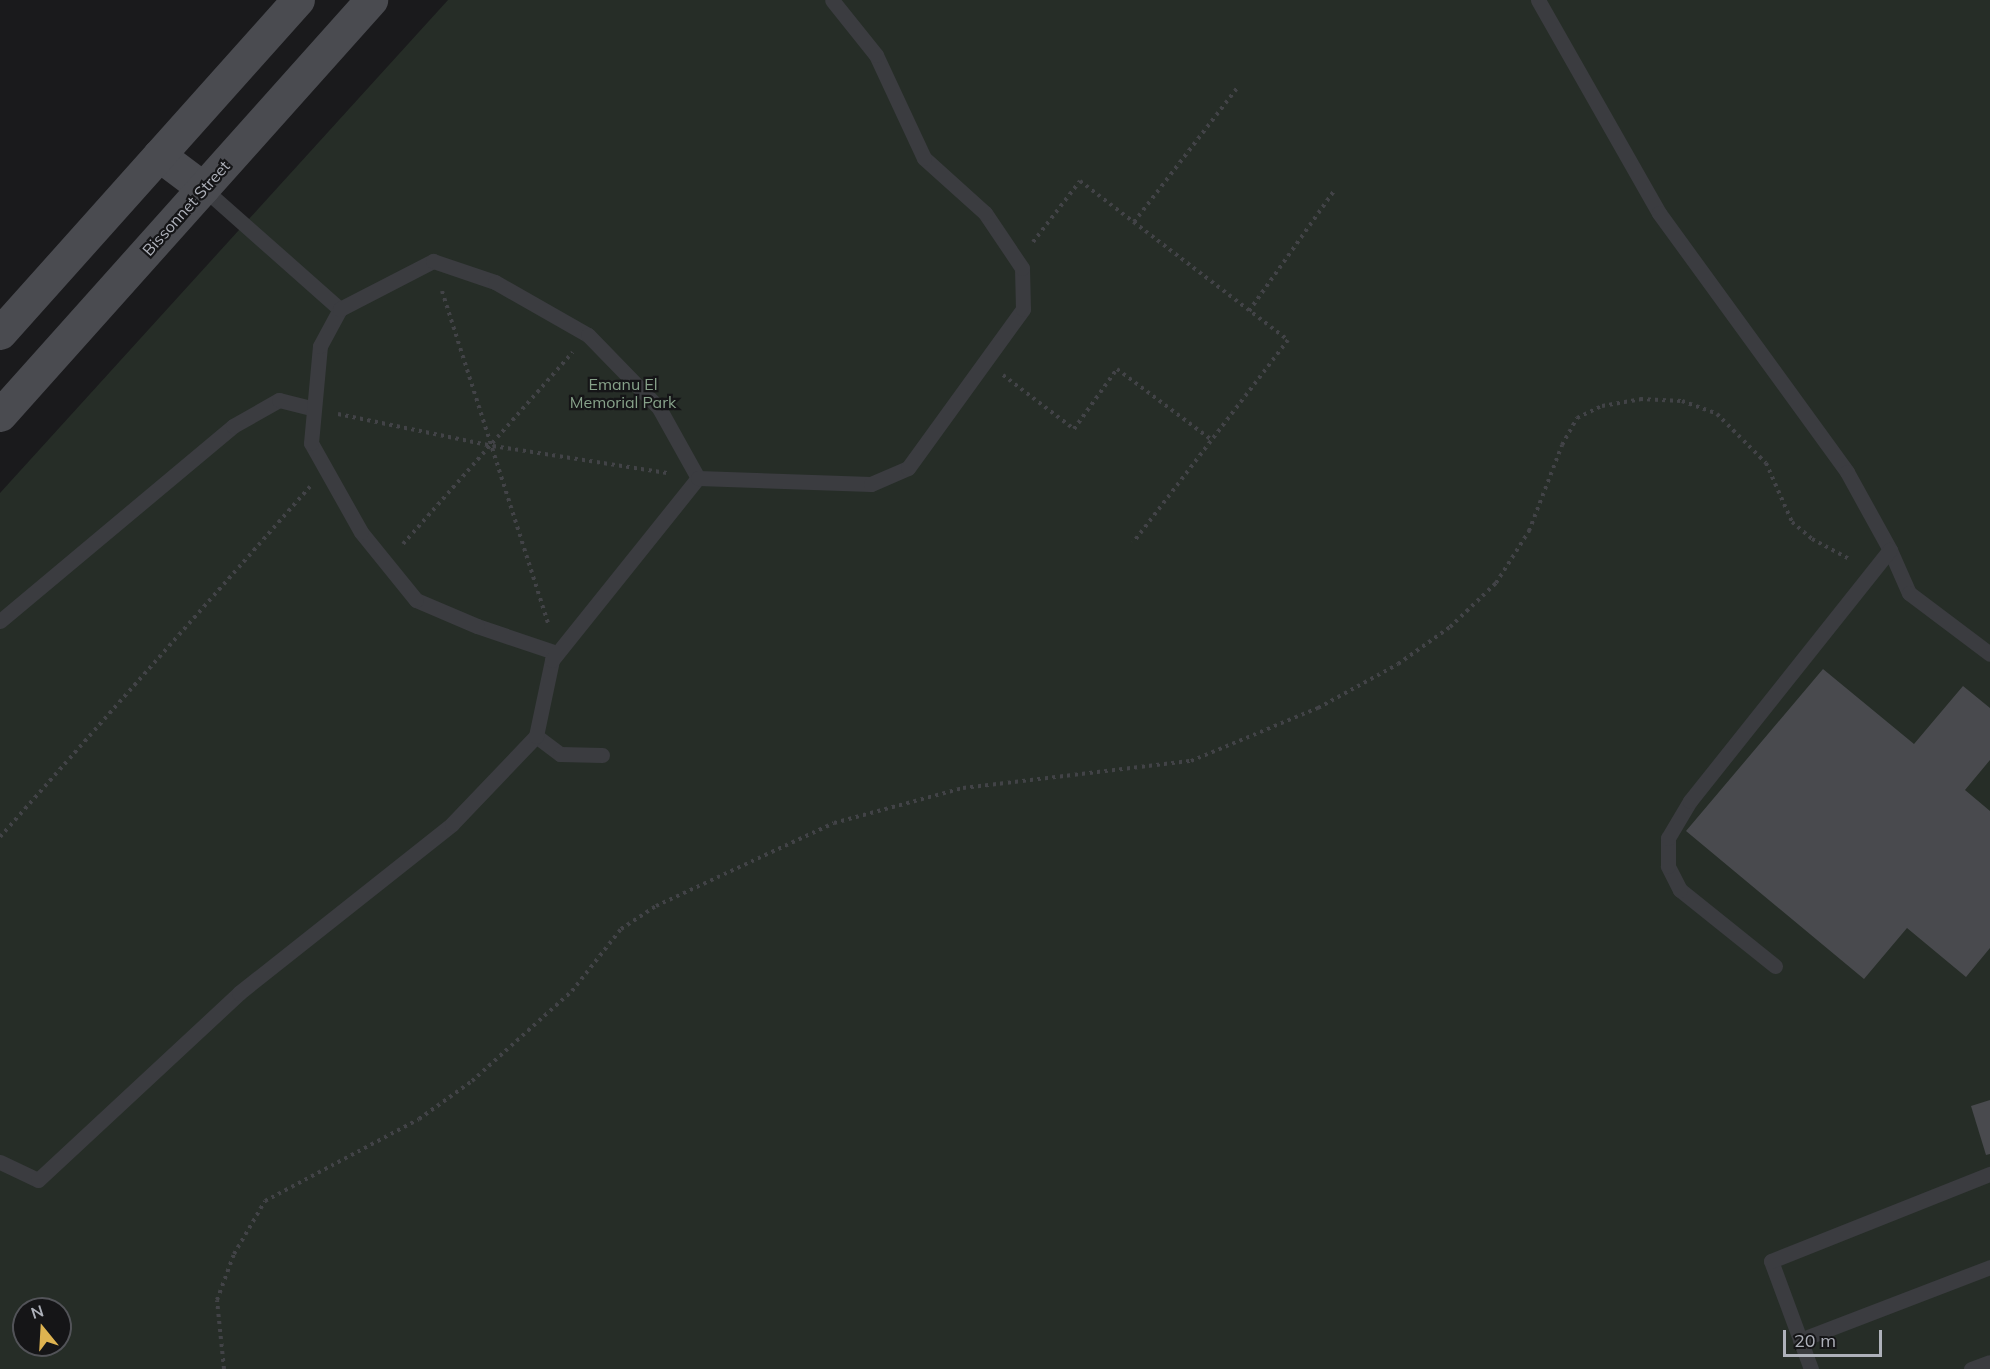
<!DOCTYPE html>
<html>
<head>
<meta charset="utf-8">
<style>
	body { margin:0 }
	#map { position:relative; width:1990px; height:1369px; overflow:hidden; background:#1a1a1c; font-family:Mulish,sans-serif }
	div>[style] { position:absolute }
	.green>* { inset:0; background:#262d27 }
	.building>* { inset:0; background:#494a4e }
	.path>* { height:4px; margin-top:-2px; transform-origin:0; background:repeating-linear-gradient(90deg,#424347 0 3px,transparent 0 7.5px) }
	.lane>* { height:15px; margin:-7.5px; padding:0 7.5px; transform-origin:7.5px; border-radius:7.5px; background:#3b3c40 }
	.secondary>* { height:33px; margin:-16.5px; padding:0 16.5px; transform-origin:16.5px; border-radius:16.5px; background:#4a4b50 }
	span { translate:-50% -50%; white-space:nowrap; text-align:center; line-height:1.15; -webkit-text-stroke:4.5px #151517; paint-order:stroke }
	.street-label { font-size:16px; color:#aeb1ba }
	.park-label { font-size:16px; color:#87a28a }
	.north { position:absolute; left:12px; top:1297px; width:60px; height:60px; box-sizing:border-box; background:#151517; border:2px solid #525358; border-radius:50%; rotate:342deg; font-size:16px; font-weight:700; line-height:24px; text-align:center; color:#aeb1ba }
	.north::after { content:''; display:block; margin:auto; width:21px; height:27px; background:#deb350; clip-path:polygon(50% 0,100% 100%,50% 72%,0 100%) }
	.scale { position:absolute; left:1783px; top:1330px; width:99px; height:27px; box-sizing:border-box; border:3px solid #aeb1ba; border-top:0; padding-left:8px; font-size:18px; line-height:21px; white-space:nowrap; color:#aeb1ba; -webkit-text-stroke:4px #151517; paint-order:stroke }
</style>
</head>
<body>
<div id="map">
	<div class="green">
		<div style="clip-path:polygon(evenodd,448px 0,1990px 0,1990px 1369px,0 1369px,0 493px,448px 0,24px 1309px,60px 1309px,60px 1345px,24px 1345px,24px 1309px)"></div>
	</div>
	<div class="building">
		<div style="clip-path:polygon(1823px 669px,1914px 744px,1963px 686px,1990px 708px,1990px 760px,1965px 790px,1990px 811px,1990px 948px,1966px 977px,1907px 928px,1864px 979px,1686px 831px)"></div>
		<div style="clip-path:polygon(1990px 1100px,1990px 1154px,1986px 1155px,1971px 1106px)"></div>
	</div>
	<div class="path">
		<div style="left:1134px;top:222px;width:170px;rotate:-52.4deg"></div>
		<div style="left:1033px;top:242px;width:77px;rotate:-52.4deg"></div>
		<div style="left:1080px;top:181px;width:262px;rotate:37.4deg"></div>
		<div style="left:1288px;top:340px;width:255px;rotate:127.4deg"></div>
		<div style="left:442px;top:291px;width:349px;rotate:72.3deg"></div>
		<div style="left:1249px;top:311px;width:147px;rotate:-54.7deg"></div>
		<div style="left:1003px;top:375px;width:89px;rotate:37.3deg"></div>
		<div style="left:1074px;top:429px;width:74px;rotate:-54.4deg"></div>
		<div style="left:1117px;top:369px;width:119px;rotate:36.8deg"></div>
		<div style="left:338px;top:414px;width:158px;rotate:11.7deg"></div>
		<div style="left:493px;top:446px;width:176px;rotate:8.8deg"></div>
		<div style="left:403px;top:544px;width:256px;rotate:-48.5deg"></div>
		<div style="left:0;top:837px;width:468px;rotate:-48.5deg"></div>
		<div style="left:224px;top:1369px;width:69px;rotate:-95.8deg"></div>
		<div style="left:217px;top:1300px;width:49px;rotate:-69.7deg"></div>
		<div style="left:234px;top:1254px;width:61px;rotate:-59.7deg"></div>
		<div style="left:265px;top:1201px;width:174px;rotate:-28deg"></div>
		<div style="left:419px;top:1119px;width:65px;rotate:-35.6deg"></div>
		<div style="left:472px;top:1081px;width:135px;rotate:-42deg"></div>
		<div style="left:572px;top:991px;width:79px;rotate:-51.7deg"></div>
		<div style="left:621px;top:929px;width:42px;rotate:-33.3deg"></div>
		<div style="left:656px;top:906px;width:196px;rotate:-25deg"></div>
		<div style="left:834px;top:823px;width:134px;rotate:-15.2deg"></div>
		<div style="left:963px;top:788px;width:230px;rotate:-6.8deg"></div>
		<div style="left:1191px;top:761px;width:138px;rotate:-22.7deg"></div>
		<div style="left:1318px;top:708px;width:91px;rotate:-28.8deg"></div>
		<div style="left:1398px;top:664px;width:64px;rotate:-35.4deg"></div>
		<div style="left:1450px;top:627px;width:64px;rotate:-43.7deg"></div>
		<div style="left:1496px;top:583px;width:62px;rotate:-57.6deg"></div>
		<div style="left:1529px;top:531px;width:92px;rotate:-69deg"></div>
		<div style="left:1562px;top:445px;width:31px;rotate:-61deg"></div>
		<div style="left:1577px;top:418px;width:28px;rotate:-26deg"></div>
		<div style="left:1602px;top:406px;width:39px;rotate:-10deg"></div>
		<div style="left:1640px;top:399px;width:42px;rotate:2.7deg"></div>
		<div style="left:1682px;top:401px;width:37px;rotate:20deg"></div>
		<div style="left:1717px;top:414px;width:69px;rotate:45deg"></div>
		<div style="left:1766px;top:463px;width:64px;rotate:66.2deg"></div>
		<div style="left:1792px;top:522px;width:26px;rotate:40deg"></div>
		<div style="left:1812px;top:539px;width:44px;rotate:28.3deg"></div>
	</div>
	<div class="lane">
		<div style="left:1538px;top:0;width:245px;rotate:60.4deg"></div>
		<div style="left:1659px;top:213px;width:320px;rotate:54deg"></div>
		<div style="left:1847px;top:472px;width:89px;rotate:61.1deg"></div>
		<div style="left:1890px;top:550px;width:47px;rotate:66.2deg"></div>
		<div style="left:1909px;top:593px;width:101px;rotate:37deg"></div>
		<div style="left:203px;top:188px;width:183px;rotate:41.5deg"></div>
		<div style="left:0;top:621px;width:304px;rotate:-39.9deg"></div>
		<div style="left:233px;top:426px;width:53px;rotate:-29.5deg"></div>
		<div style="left:279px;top:400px;width:36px;rotate:14deg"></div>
		<div style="left:557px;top:653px;width:84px;rotate:-161.4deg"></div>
		<div style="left:477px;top:626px;width:66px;rotate:-156.9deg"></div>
		<div style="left:416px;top:600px;width:87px;rotate:-129deg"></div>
		<div style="left:361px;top:532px;width:102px;rotate:-119.3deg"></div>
		<div style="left:311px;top:443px;width:97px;rotate:-84.7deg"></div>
		<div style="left:320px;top:346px;width:42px;rotate:-61.6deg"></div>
		<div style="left:340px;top:309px;width:105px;rotate:-27.3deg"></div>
		<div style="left:433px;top:261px;width:65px;rotate:18.7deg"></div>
		<div style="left:495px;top:282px;width:107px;rotate:29.7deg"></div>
		<div style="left:588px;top:335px;width:102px;rotate:45.8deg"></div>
		<div style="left:659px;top:408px;width:80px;rotate:60.9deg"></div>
		<div style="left:536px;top:736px;width:30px;rotate:37deg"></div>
		<div style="left:560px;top:754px;width:42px;rotate:1.4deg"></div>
		<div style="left:1775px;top:966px;width:122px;rotate:-141.3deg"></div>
		<div style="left:1680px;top:890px;width:27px;rotate:-117deg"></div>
		<div style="left:1668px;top:866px;width:28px;rotate:-90deg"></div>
		<div style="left:1668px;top:838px;width:43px;rotate:-59.3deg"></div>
		<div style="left:1690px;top:801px;width:321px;rotate:-51.5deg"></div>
		<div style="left:0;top:1162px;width:42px;rotate:25.3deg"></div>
		<div style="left:38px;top:1180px;width:275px;rotate:-42.9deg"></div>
		<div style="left:239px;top:993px;width:272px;rotate:-38.4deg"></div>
		<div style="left:452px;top:824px;width:122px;rotate:-46.3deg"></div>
		<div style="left:536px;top:736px;width:78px;rotate:-78.1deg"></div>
		<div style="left:552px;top:660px;width:233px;rotate:-51.3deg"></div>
		<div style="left:698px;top:478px;width:173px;rotate:2deg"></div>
		<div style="left:871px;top:484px;width:40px;rotate:-23.4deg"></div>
		<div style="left:908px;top:468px;width:196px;rotate:-54.1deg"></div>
		<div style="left:1023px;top:309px;width:41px;rotate:-91.4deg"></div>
		<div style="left:1022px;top:268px;width:66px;rotate:-123.9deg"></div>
		<div style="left:985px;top:213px;width:82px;rotate:-138deg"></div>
		<div style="left:924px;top:158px;width:114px;rotate:-115deg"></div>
		<div style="left:876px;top:55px;width:70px;rotate:-128.7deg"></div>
		<div style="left:1800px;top:1340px;width:204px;rotate:-21deg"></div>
		<div style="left:1811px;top:1369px;width:115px;rotate:-110.3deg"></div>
		<div style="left:1771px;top:1261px;width:236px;rotate:-21.7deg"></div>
		<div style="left:1971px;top:1369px;width:20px;rotate:-20deg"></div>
	</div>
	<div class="secondary">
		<div style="left:159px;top:155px;width:55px;rotate:36.9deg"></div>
		<div style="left:0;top:333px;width:447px;rotate:-48.2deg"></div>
		<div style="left:0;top:415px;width:557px;rotate:-48.2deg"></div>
	</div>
	<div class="street-label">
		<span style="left:186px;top:208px;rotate:-48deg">Bissonnet Street</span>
	</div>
	<div class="park-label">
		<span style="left:623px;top:393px">Emanu El<br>Memorial Park</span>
	</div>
	<div class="north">N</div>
	<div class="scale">20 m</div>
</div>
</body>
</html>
